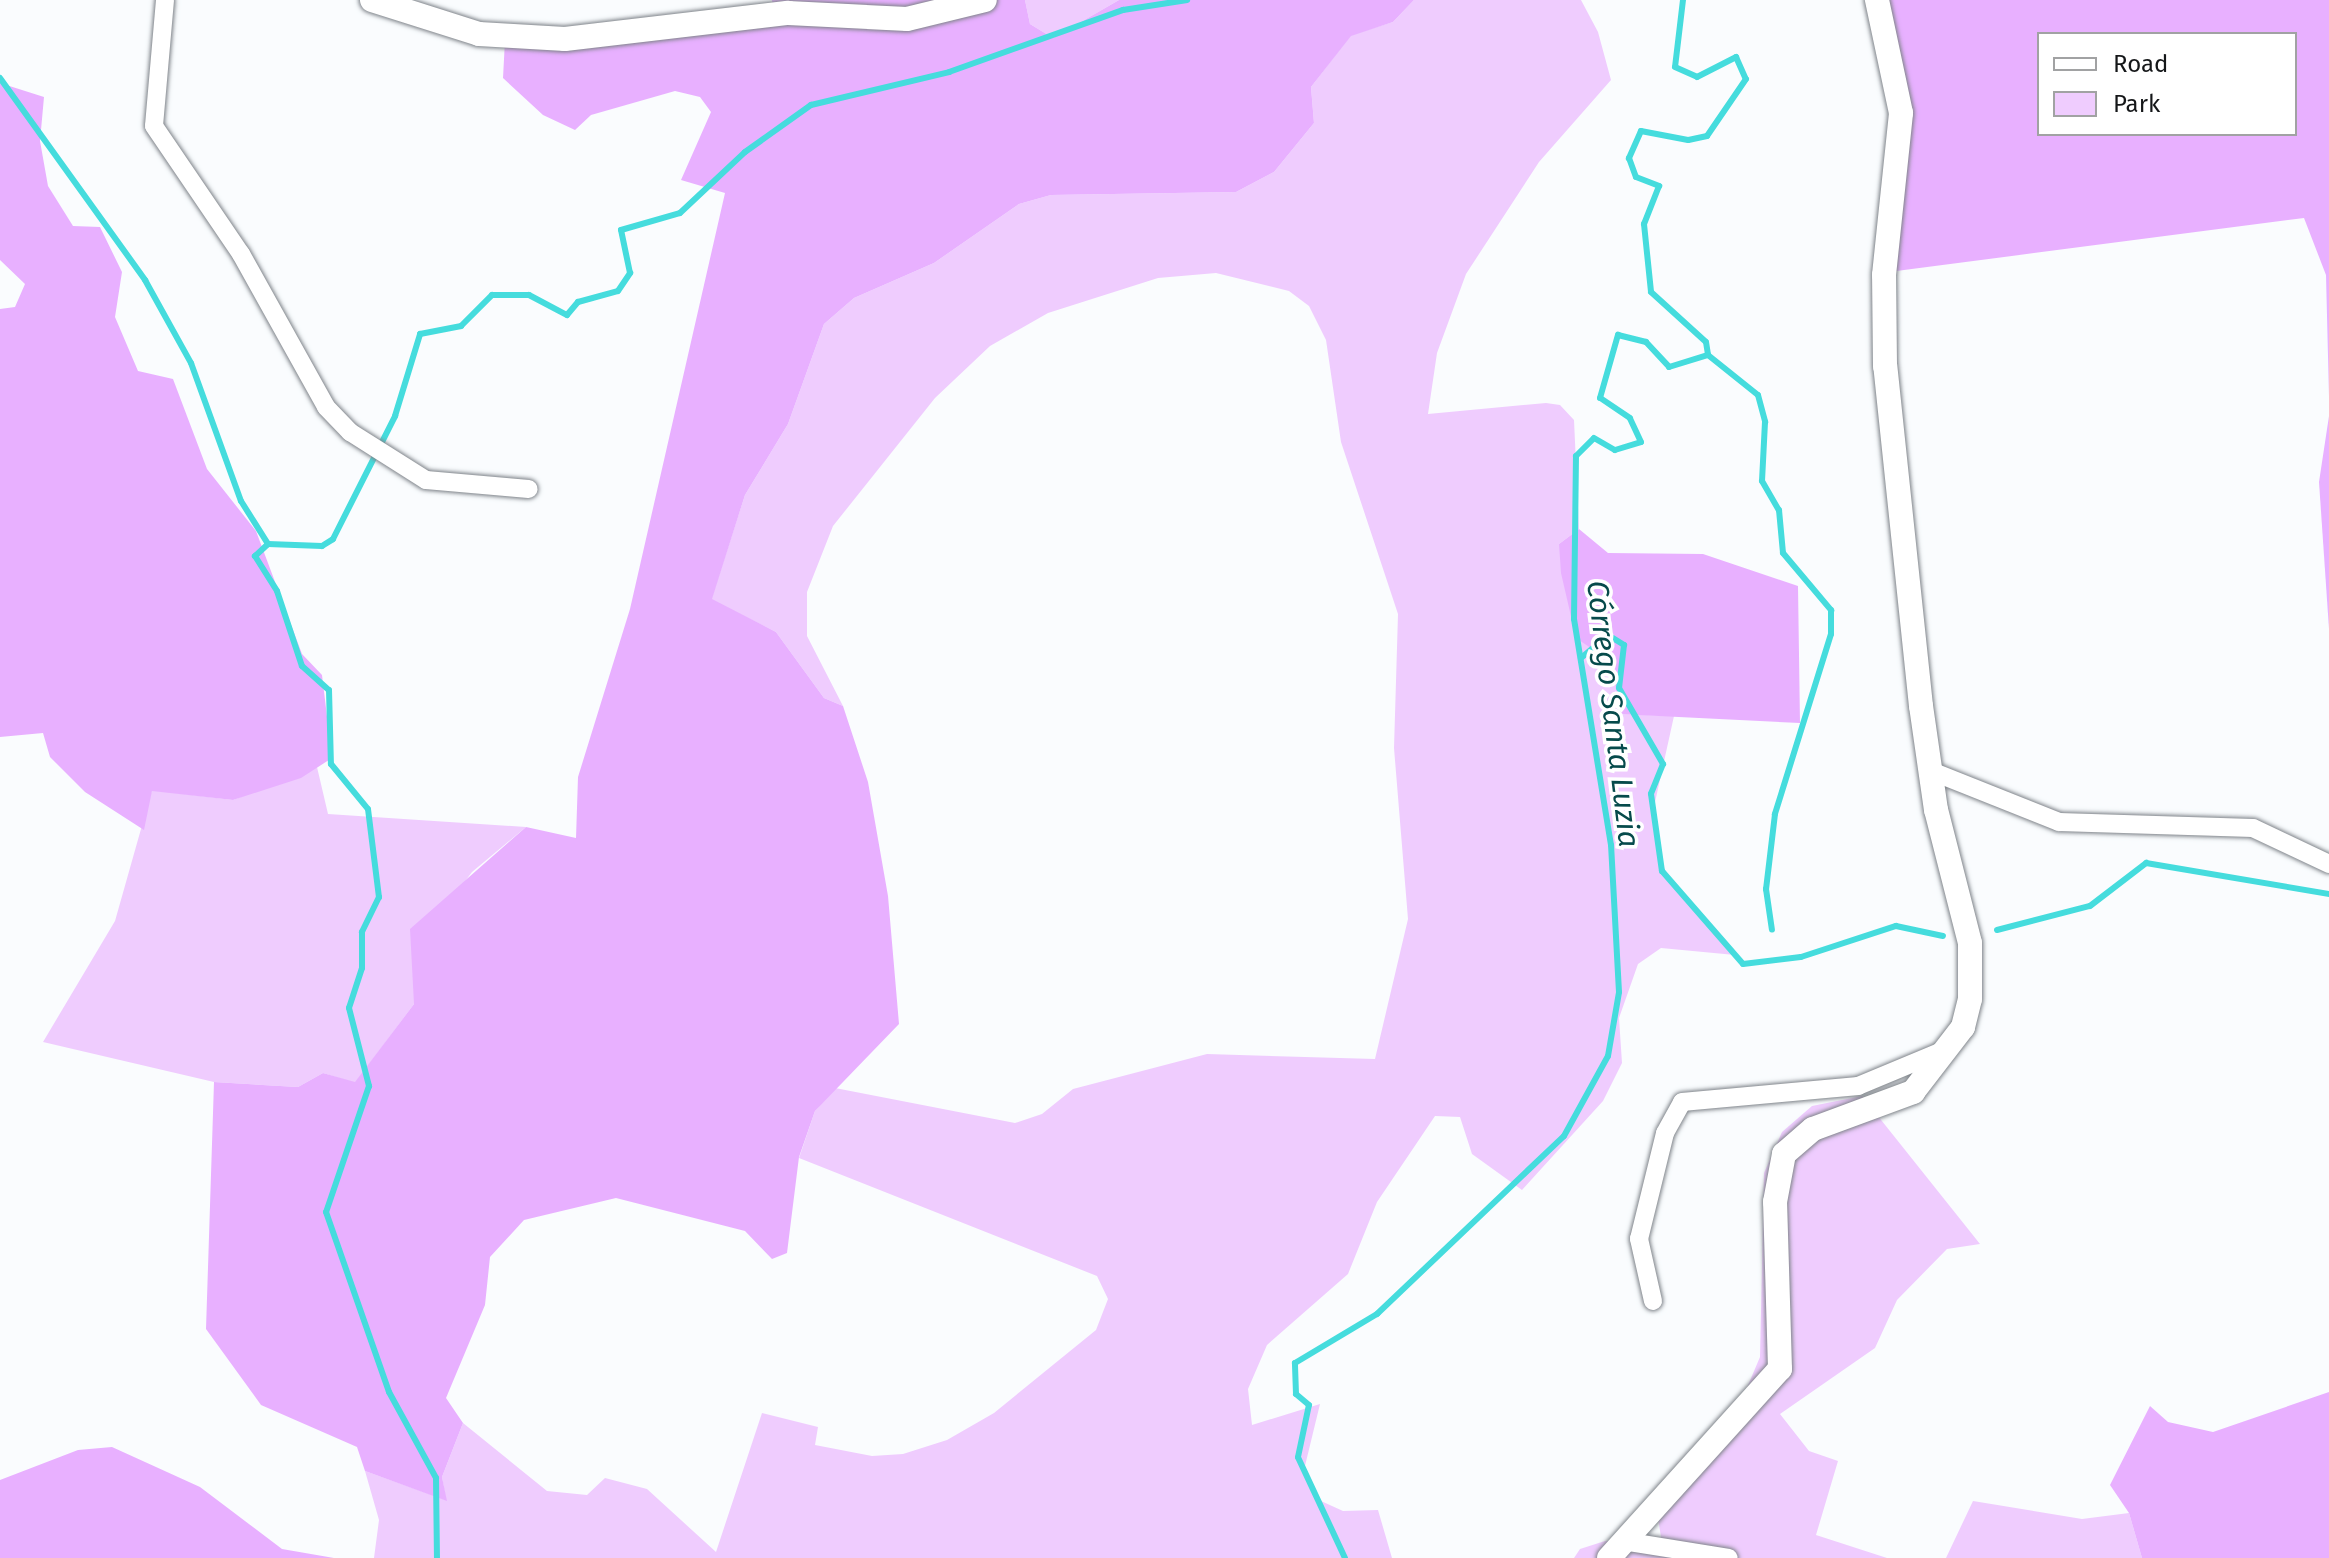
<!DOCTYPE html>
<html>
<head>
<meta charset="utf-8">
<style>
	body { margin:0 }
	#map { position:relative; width:2329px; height:1558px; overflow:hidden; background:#fafcfe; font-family:"Fira Sans",sans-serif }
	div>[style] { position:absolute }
	.green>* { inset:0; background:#efccfe }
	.forest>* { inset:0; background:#e8b0ff }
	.stream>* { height:6px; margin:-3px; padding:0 3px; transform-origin:3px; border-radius:3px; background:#45dcdd }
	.roads { filter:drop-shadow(0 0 2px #7f848a) drop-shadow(0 0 2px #7f848a) }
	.minor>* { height:18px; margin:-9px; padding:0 9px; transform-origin:9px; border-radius:9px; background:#fff }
	.tertiary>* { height:24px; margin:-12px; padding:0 12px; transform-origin:12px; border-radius:12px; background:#fff }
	span { translate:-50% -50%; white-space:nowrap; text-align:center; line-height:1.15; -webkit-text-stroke:7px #fff; paint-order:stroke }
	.water-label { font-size:30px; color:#064a4b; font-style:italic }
	.legend { position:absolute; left:2037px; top:32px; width:260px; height:104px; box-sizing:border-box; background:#fff; border:2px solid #a1a2a3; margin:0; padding:10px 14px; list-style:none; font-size:24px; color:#151719 }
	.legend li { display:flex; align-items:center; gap:16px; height:40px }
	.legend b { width:40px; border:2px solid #a1a2a3 }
</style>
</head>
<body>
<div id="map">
	<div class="green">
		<div style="clip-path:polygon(1025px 0,1119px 0,1053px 38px,1030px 24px)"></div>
		<div style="clip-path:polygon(1414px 0,1581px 0,1598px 32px,1611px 80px,1539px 162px,1466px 274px,1437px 353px,1428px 414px,1546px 403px,1560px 405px,1574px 420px,1579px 529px,1559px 544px,1613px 663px,1618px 714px,1674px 716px,1652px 816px,1658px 856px,1673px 885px,1735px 955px,1661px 948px,1638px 964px,1619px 1018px,1622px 1063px,1603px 1101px,1522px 1190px,1472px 1154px,1460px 1117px,1435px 1116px,1377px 1202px,1348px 1274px,1267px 1345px,1248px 1389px,1252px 1425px,1320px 1404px,1304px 1470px,1321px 1501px,1343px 1511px,1378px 1510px,1392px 1558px,374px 1558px,379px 1520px,365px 1471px,446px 1500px,442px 1477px,463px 1423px,547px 1491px,587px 1495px,605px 1478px,647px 1489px,716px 1552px,762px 1413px,818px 1427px,815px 1445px,872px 1456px,903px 1454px,947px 1440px,994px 1413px,1096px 1330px,1108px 1299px,1097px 1276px,799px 1158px,815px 1111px,835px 1088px,1015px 1123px,1042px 1114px,1073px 1089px,1207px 1054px,1375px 1059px,1408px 919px,1394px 748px,1398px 614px,1341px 442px,1326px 340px,1309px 306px,1289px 291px,1216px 273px,1158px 278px,1048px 313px,990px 346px,935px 398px,833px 526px,807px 592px,807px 636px,843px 706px,824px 698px,776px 632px,711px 600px,745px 495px,788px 424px,824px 324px,854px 298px,934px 263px,1019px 204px,1051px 195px,1236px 192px,1274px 172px,1314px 123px,1311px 87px,1351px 35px,1393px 22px)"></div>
		<div style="clip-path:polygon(317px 767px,328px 814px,526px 827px,472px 872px,414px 949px,414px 1004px,355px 1083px,323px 1073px,298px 1087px,214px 1082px,43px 1042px,115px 921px,152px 790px,233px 800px)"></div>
		<div style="clip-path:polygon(1862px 1096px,1980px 1244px,1947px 1249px,1897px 1300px,1875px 1348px,1780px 1414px,1809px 1451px,1838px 1461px,1816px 1535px,1887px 1558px,1574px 1558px,1580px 1549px,1605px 1541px,1662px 1543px,1654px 1494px,1746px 1390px,1760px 1357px,1764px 1173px,1782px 1132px,1812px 1106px)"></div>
		<div style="clip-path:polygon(1973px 1501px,2082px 1519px,2129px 1513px,2142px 1558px,1946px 1558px)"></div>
	</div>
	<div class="forest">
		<div style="clip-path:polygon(772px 0,1025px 0,1030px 24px,1053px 38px,1119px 0,1414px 0,1393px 22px,1351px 36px,1311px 87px,1314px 123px,1274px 172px,1236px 192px,1051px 195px,1019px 204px,934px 263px,854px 298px,824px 324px,788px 424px,745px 495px,712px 599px,776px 632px,824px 698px,843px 706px,868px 782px,888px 896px,899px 1024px,815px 1111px,799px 1157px,787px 1253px,772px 1259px,745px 1231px,616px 1198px,524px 1220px,490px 1257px,485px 1305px,446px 1398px,463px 1423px,442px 1477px,447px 1501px,365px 1471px,357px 1447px,261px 1405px,206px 1329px,214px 1082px,298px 1087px,323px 1073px,355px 1082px,414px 1004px,410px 929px,526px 827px,576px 838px,578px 777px,630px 609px,725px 193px,681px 180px,711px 112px,700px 97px,675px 91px,591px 115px,575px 130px,543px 115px,503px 78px,505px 40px,773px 8px)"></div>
		<div style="clip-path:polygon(evenodd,1865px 0,2329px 0,2329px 397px,2326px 275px,2304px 218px,1881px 273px,1891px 76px,1865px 0,2039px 34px,2295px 34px,2295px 134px,2039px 134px,2039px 34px)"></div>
		<div style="clip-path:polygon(0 83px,44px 97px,40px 141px,48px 186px,73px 226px,100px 227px,122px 272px,115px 317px,138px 371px,173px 379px,207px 469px,256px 531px,302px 654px,322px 675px,332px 758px,301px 778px,233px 800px,152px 791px,144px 830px,85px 792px,50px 757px,43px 733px,0 737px,0 309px,15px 307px,25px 284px,0 260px)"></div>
		<div style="clip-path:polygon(2329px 416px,2329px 629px,2319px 482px)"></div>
		<div style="clip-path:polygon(1579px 529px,1608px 553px,1703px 554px,1798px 586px,1800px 723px,1618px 714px,1613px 663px,1576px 638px,1561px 573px,1559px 544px)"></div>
		<div style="clip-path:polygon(2329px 1392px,2329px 1558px,2142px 1558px,2129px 1513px,2110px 1485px,2150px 1406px,2168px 1422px,2213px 1432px)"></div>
		<div style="clip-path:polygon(112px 1447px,200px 1487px,282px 1549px,334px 1558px,0 1558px,0 1480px,78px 1450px)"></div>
	</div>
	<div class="stream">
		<div style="left:1683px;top:0;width:67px;rotate:96.8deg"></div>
		<div style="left:1675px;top:67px;width:24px;rotate:24deg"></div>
		<div style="left:1697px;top:77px;width:44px;rotate:-27.1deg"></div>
		<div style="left:1736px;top:57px;width:24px;rotate:66deg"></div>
		<div style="left:1746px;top:79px;width:69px;rotate:124.4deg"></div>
		<div style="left:1707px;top:136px;width:19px;rotate:168deg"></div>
		<div style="left:1688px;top:140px;width:48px;rotate:-169.2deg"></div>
		<div style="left:1641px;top:131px;width:30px;rotate:114deg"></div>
		<div style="left:1629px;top:158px;width:20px;rotate:70deg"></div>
		<div style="left:1636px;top:177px;width:25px;rotate:21deg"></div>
		<div style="left:1659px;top:186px;width:41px;rotate:111.5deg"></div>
		<div style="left:1644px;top:224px;width:68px;rotate:84.1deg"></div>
		<div style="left:1651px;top:292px;width:74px;rotate:42.3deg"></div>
		<div style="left:1706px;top:342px;width:13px;rotate:81deg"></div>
		<div style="left:0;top:78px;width:249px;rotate:54.3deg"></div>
		<div style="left:145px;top:280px;width:95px;rotate:61deg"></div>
		<div style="left:191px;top:363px;width:147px;rotate:70.1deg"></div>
		<div style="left:241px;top:501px;width:51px;rotate:57.9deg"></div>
		<div style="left:1708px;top:355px;width:64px;rotate:38.7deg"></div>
		<div style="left:1758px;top:395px;width:28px;rotate:75deg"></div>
		<div style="left:1765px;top:422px;width:59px;rotate:92.9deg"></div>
		<div style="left:1762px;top:481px;width:34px;rotate:60deg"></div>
		<div style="left:1779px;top:510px;width:43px;rotate:84.7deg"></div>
		<div style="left:1783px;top:553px;width:75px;rotate:49.9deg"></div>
		<div style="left:1831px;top:610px;width:24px;rotate:90deg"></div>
		<div style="left:1831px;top:634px;width:189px;rotate:107.3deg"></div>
		<div style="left:1775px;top:814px;width:76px;rotate:96.8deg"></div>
		<div style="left:1766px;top:889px;width:41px;rotate:81.7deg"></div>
		<div style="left:268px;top:544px;width:54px;rotate:2.1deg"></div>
		<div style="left:322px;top:546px;width:13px;rotate:-32deg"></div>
		<div style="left:333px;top:539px;width:138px;rotate:-63.2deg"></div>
		<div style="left:395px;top:416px;width:86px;rotate:-73deg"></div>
		<div style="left:420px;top:334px;width:42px;rotate:-11deg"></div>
		<div style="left:461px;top:326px;width:44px;rotate:-45deg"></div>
		<div style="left:492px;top:295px;width:37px"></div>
		<div style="left:529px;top:295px;width:43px;rotate:27.8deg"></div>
		<div style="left:567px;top:315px;width:17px;rotate:-50deg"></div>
		<div style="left:578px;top:302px;width:41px;rotate:-15.4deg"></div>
		<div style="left:618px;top:291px;width:22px;rotate:-56deg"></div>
		<div style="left:630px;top:273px;width:44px;rotate:-101.8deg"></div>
		<div style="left:621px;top:230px;width:61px;rotate:-16.1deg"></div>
		<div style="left:680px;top:213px;width:89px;rotate:-43.2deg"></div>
		<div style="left:745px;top:152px;width:81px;rotate:-35.5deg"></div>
		<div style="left:811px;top:105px;width:142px;rotate:-13.4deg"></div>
		<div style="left:949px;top:72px;width:185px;rotate:-19.6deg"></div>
		<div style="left:1123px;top:10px;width:65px;rotate:-8.9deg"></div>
		<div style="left:268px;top:544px;width:18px;rotate:137deg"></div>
		<div style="left:255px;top:556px;width:41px;rotate:57.8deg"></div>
		<div style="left:277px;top:591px;width:79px;rotate:71.6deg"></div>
		<div style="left:302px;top:666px;width:36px;rotate:42deg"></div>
		<div style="left:329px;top:690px;width:74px;rotate:88.5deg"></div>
		<div style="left:331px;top:764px;width:58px;rotate:50.6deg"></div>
		<div style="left:368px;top:809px;width:89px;rotate:82.9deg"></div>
		<div style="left:379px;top:897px;width:39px;rotate:116deg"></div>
		<div style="left:362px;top:932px;width:36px;rotate:90deg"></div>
		<div style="left:362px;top:968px;width:42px;rotate:108deg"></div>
		<div style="left:349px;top:1008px;width:81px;rotate:75.6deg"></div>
		<div style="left:369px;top:1086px;width:133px;rotate:108.8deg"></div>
		<div style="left:326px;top:1212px;width:191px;rotate:70.7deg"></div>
		<div style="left:389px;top:1392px;width:98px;rotate:61.3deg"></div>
		<div style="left:436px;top:1478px;width:80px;rotate:89.3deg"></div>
		<div style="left:1581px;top:658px;width:35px;rotate:-40deg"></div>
		<div style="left:1608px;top:635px;width:19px;rotate:32deg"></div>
		<div style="left:1624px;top:645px;width:43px;rotate:96.6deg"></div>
		<div style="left:1619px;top:688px;width:88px;rotate:59.9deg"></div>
		<div style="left:1663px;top:764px;width:32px;rotate:112deg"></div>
		<div style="left:1651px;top:794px;width:78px;rotate:81.9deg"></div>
		<div style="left:1662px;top:871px;width:123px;rotate:48.9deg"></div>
		<div style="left:1743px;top:964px;width:58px;rotate:-6.9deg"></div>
		<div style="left:1801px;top:957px;width:100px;rotate:-18.1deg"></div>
		<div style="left:1896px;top:926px;width:48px;rotate:12deg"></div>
		<div style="left:1997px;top:930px;width:96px;rotate:-14.5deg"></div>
		<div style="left:2090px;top:906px;width:71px;rotate:-37.5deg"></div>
		<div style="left:2146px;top:863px;width:186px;rotate:9.6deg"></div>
		<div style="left:1345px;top:1558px;width:111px;rotate:-115deg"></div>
		<div style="left:1298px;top:1457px;width:53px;rotate:-78.1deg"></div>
		<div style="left:1309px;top:1405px;width:17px;rotate:-140deg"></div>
		<div style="left:1296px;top:1394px;width:31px;rotate:-92deg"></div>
		<div style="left:1295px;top:1363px;width:96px;rotate:-30.9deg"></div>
		<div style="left:1377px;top:1314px;width:258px;rotate:-43.6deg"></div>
		<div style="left:1564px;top:1136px;width:91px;rotate:-61.2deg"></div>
		<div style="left:1608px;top:1056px;width:65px;rotate:-80.2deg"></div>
		<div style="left:1619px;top:992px;width:147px;rotate:-93.1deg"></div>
		<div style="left:1611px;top:845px;width:229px;rotate:-99.3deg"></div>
		<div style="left:1574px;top:619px;width:163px;rotate:-89.3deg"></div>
		<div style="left:1576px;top:456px;width:25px;rotate:-45deg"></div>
		<div style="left:1594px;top:438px;width:24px;rotate:30deg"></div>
		<div style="left:1615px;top:450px;width:27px;rotate:-17deg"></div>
		<div style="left:1641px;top:442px;width:26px;rotate:-115deg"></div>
		<div style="left:1630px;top:418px;width:36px;rotate:-146deg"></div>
		<div style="left:1600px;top:398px;width:66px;rotate:-74.1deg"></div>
		<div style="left:1618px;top:335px;width:29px;rotate:14deg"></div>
		<div style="left:1646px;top:342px;width:34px;rotate:47deg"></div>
		<div style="left:1669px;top:367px;width:41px;rotate:-17.1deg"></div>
	</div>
	<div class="roads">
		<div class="minor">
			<div style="left:165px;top:0;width:126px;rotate:95deg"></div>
			<div style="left:154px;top:126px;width:155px;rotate:55.8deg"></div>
			<div style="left:241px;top:254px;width:175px;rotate:60.9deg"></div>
			<div style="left:326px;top:407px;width:35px;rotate:46deg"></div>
			<div style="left:350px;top:432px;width:90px;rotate:32.3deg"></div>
			<div style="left:426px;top:480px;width:103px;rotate:5deg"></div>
			<div style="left:1931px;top:771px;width:138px;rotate:21.7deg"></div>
			<div style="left:2059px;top:822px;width:194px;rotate:1.8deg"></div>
			<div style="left:2253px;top:828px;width:84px;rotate:25.3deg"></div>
			<div style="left:1653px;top:1301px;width:64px;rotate:-102.7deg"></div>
			<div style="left:1639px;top:1239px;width:109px;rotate:-76.2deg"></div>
			<div style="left:1665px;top:1133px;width:35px;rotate:-61deg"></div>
			<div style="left:1682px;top:1102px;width:177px;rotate:-5.2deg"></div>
			<div style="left:1858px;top:1086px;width:91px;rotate:-22.6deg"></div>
			<div style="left:1623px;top:1541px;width:107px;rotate:9.1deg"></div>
		</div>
		<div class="tertiary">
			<div style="left:372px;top:0;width:112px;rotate:17.6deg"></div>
			<div style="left:479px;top:34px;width:86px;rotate:3.3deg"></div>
			<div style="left:565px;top:39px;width:225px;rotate:-6.7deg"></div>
			<div style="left:788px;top:13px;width:119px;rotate:2.9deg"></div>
			<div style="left:907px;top:19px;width:80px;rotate:-13.7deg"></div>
			<div style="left:1609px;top:1558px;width:255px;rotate:-47.9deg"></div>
			<div style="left:1780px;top:1369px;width:167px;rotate:-91.7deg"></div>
			<div style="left:1775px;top:1202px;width:49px;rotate:-79.4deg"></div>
			<div style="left:1784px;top:1154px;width:38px;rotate:-41deg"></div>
			<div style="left:1813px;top:1129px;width:107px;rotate:-20.3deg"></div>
			<div style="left:1913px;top:1092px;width:82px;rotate:-52.4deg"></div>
			<div style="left:1963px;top:1027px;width:29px;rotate:-76deg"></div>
			<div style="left:1970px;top:999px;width:56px;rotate:-90deg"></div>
			<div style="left:1970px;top:943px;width:137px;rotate:-104.3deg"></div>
			<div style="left:1936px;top:810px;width:105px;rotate:-98.2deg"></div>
			<div style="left:1921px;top:706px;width:342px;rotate:-96deg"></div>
			<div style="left:1885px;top:366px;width:91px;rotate:-90.6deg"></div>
			<div style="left:1884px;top:275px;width:163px;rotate:-84deg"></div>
			<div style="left:1901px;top:113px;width:116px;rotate:-102deg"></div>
		</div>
	</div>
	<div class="water-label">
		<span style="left:1613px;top:714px;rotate:83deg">Córrego Santa Luzia</span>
	</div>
	<ul class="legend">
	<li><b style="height:10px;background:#fff"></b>Road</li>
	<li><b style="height:22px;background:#efccfe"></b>Park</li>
	</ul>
</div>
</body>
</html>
